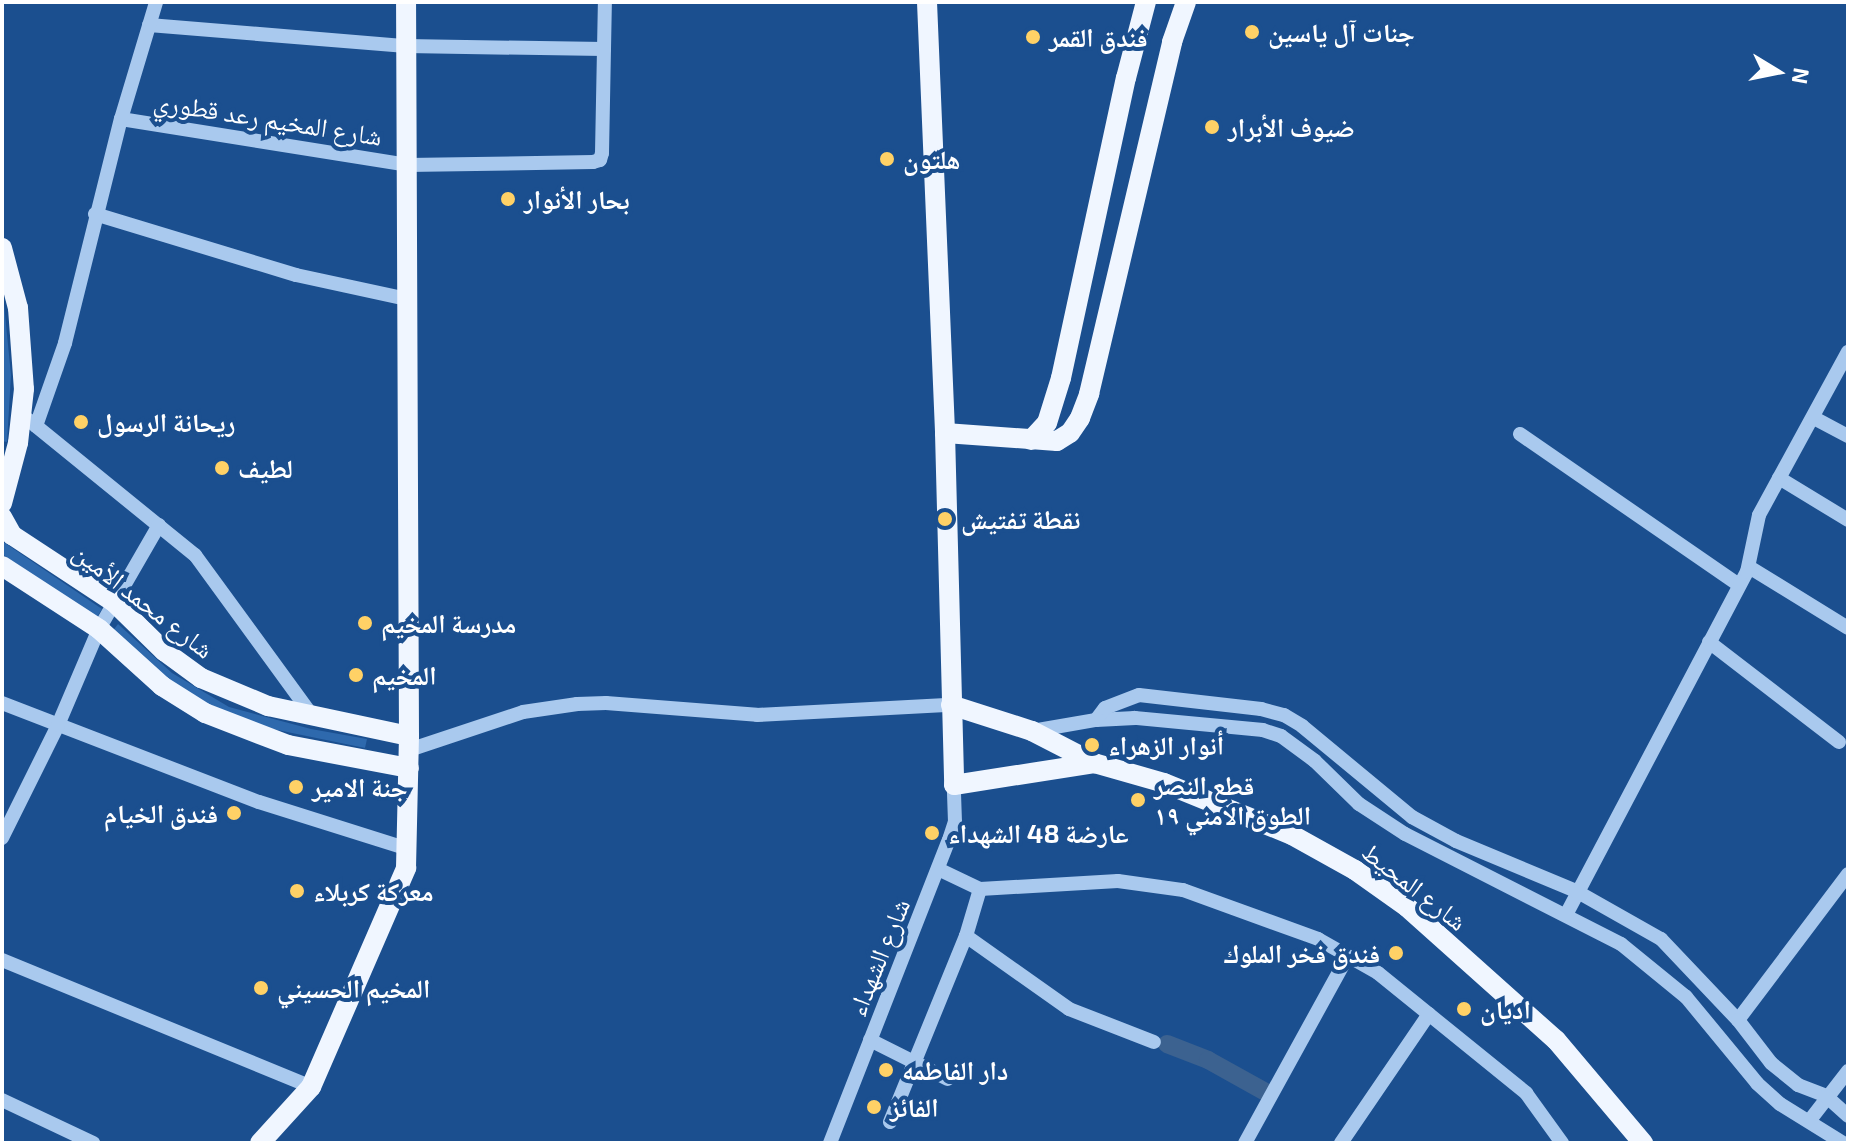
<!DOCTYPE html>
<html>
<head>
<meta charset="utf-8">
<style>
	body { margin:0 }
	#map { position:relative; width:1850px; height:1145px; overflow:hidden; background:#1b4f8f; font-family:"Exo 2","Noto Naskh Arabic",sans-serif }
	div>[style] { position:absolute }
	.green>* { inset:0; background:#2e69ad }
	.canal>* { height:18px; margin:-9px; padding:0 9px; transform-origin:9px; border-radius:9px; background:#3c6290 }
	.minor>* { height:14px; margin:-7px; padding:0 7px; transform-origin:7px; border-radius:7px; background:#a9c9ee }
	.major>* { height:20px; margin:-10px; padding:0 10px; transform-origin:10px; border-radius:10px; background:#f0f6ff }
	.dots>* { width:22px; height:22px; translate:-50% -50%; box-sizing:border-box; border:4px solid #1b4f8f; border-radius:50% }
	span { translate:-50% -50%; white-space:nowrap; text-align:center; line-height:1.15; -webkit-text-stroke:8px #1b4f8f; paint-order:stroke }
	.poi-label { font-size:26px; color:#fff; font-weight:700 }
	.left { translate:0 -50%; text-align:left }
	.right { translate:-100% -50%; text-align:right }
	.street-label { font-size:26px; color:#fff }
	.frame { position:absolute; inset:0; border:4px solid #fff; pointer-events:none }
	.north { position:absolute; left:1738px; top:32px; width:80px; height:80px; -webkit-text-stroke:6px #1b4f8f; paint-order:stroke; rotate:100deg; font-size:22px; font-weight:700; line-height:32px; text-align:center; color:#fff }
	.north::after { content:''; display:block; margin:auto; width:28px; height:36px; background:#fff; clip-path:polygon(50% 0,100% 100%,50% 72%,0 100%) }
</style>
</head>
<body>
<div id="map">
	<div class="green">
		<div style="clip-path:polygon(2px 284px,11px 375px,7px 442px,2px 441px)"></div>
		<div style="clip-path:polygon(2px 541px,102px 609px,97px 617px,2px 554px)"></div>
		<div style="clip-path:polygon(118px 624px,172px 673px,229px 707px,311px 729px,367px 739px,365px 748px,258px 726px,186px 694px,112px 632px)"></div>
	</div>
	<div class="canal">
		<div style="left:1167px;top:1044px;width:44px;rotate:21.3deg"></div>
		<div style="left:1208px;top:1060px;width:64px;rotate:29deg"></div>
	</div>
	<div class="minor">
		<div style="left:149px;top:25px;width:258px;rotate:4.7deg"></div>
		<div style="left:406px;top:46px;width:198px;rotate:0.9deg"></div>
		<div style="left:121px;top:119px;width:290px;rotate:9.1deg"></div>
		<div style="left:407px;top:165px;width:186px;rotate:-0.9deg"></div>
		<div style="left:593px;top:162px;width:7px;rotate:-16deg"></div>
		<div style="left:600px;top:160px;width:7px;rotate:-74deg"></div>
		<div style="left:602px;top:153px;width:151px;rotate:-88.9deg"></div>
		<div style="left:95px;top:214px;width:210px;rotate:16.9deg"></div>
		<div style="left:296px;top:275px;width:114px;rotate:12.2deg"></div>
		<div style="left:22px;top:415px;width:18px;rotate:38deg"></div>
		<div style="left:36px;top:426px;width:88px;rotate:-70.7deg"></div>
		<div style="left:65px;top:343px;width:231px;rotate:-76deg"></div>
		<div style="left:121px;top:119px;width:122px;rotate:-73.3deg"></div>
		<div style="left:1814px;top:418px;width:38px;rotate:28deg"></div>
		<div style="left:36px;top:426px;width:205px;rotate:39.1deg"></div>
		<div style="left:195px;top:555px;width:200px;rotate:53.9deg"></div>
		<div style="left:1520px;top:434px;width:266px;rotate:34.6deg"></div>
		<div style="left:1779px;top:478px;width:81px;rotate:31.3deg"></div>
		<div style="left:1749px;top:567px;width:116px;rotate:31.6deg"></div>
		<div style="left:1709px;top:642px;width:164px;rotate:37.6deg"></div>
		<div style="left:2px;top:703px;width:275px;rotate:21.1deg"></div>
		<div style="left:259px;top:802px;width:156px;rotate:17.5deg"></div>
		<div style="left:1032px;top:731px;width:65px;rotate:-9.8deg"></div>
		<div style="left:409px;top:750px;width:120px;rotate:-18.4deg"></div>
		<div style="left:523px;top:712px;width:55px;rotate:-8.4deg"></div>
		<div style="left:577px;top:704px;width:29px;rotate:-2deg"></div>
		<div style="left:606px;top:703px;width:151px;rotate:4.5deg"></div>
		<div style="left:757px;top:715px;width:194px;rotate:-3deg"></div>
		<div style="left:2px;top:838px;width:126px;rotate:-63.6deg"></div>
		<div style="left:58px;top:725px;width:104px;rotate:-66.9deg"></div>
		<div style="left:99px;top:629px;width:120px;rotate:-60deg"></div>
		<div style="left:938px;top:869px;width:47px;rotate:25.5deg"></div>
		<div style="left:980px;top:889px;width:138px;rotate:-3.3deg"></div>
		<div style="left:1118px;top:881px;width:66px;rotate:7.9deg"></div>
		<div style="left:1183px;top:890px;width:144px;rotate:19.9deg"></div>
		<div style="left:1318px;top:939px;width:69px;rotate:29.5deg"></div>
		<div style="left:1378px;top:973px;width:191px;rotate:39deg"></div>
		<div style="left:1526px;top:1093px;width:62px;rotate:54.2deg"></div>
		<div style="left:1567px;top:913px;width:386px;rotate:-62.2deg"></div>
		<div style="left:1747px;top:572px;width:58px;rotate:-78.1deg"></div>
		<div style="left:1759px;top:515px;width:186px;rotate:-61.4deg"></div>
		<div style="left:966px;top:936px;width:126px;rotate:35.3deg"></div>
		<div style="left:1069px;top:1009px;width:91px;rotate:21.2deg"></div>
		<div style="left:2px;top:960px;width:334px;rotate:22.3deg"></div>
		<div style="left:1738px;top:1020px;width:183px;rotate:-53deg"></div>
		<div style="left:870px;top:1040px;width:87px;rotate:26.6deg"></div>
		<div style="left:2px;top:1100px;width:101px;rotate:25.3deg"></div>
		<div style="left:1810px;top:1120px;width:62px;rotate:-52.2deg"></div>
		<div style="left:890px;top:1122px;width:201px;rotate:-67.8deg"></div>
		<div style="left:966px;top:936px;width:49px;rotate:-73.4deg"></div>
		<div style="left:830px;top:1143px;width:326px;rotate:-68.6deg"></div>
		<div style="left:949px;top:840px;width:19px;rotate:-72deg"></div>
		<div style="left:955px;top:822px;width:37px;rotate:-92deg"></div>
		<div style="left:1245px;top:1143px;width:213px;rotate:-61.2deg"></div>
		<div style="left:1341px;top:1143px;width:156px;rotate:-55.7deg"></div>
		<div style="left:1843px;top:1143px;width:74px;rotate:-148.2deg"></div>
		<div style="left:1780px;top:1104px;width:31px;rotate:-138deg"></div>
		<div style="left:1757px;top:1083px;width:112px;rotate:-129.5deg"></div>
		<div style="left:1686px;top:997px;width:84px;rotate:-140.8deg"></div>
		<div style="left:1621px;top:944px;width:242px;rotate:-153deg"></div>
		<div style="left:1405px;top:834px;width:55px;rotate:-146.9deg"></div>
		<div style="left:1359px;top:804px;width:62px;rotate:-135.7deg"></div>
		<div style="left:1315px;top:761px;width:42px;rotate:-143.7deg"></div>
		<div style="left:1281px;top:736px;width:19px;rotate:-162deg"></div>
		<div style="left:1263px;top:730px;width:129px;rotate:-174.6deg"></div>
		<div style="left:1135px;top:718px;width:39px;rotate:177deg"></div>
		<div style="left:1096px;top:720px;width:15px;rotate:-53deg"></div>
		<div style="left:1105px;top:708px;width:36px;rotate:-21deg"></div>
		<div style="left:1139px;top:695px;width:123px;rotate:6.5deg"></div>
		<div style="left:1261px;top:709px;width:24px;rotate:15deg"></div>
		<div style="left:1284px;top:715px;width:21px;rotate:31deg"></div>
		<div style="left:1302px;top:726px;width:143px;rotate:39.6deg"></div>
		<div style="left:1412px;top:817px;width:50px;rotate:28.6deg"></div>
		<div style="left:1456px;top:841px;width:130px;rotate:22.6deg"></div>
		<div style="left:1576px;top:891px;width:98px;rotate:29.5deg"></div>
		<div style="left:1661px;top:939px;width:112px;rotate:46.5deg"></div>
		<div style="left:1738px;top:1020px;width:54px;rotate:52.5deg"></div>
		<div style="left:1771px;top:1063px;width:35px;rotate:39deg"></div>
		<div style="left:1798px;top:1085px;width:30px;rotate:21deg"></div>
		<div style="left:1826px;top:1096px;width:30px;rotate:42deg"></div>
	</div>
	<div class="major">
		<div style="left:927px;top:2px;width:431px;rotate:87.6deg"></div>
		<div style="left:945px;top:433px;width:352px;rotate:88.5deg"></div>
		<div style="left:954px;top:785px;width:142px;rotate:-8.9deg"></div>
		<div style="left:2px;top:248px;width:62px;rotate:75.1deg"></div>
		<div style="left:18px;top:308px;width:81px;rotate:85.8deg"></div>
		<div style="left:24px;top:389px;width:54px;rotate:96.3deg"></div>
		<div style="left:18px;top:443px;width:62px;rotate:104.9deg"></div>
		<div style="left:945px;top:433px;width:112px;rotate:4.1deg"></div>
		<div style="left:1057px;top:441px;width:15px;rotate:-32deg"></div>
		<div style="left:1070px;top:433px;width:18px;rotate:-56deg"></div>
		<div style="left:1080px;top:418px;width:26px;rotate:-69deg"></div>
		<div style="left:1089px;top:394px;width:362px;rotate:-76.7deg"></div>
		<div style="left:1172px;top:42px;width:42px;rotate:-70.7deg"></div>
		<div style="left:1031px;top:440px;width:23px;rotate:-47deg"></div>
		<div style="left:1047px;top:423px;width:47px;rotate:-72.7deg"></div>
		<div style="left:1061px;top:378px;width:307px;rotate:-77.8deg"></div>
		<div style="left:1126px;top:78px;width:79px;rotate:-75.3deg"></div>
		<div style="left:2px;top:517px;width:21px;rotate:61deg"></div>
		<div style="left:12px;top:535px;width:123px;rotate:33.4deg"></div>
		<div style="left:115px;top:603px;width:69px;rotate:44.4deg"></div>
		<div style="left:164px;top:651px;width:46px;rotate:36.1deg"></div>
		<div style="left:201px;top:678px;width:73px;rotate:22.7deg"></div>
		<div style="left:268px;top:706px;width:144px;rotate:12deg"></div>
		<div style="left:2px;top:566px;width:116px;rotate:33deg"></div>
		<div style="left:99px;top:629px;width:85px;rotate:42.1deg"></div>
		<div style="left:162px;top:686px;width:51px;rotate:32.1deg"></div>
		<div style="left:205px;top:713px;width:89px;rotate:21.1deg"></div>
		<div style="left:288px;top:745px;width:123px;rotate:10.8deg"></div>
		<div style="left:951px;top:705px;width:85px;rotate:17.8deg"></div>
		<div style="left:1032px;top:731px;width:70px;rotate:27.3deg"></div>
		<div style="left:1094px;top:763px;width:73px;rotate:15.9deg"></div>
		<div style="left:1164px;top:783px;width:138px;rotate:22.1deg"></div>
		<div style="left:1292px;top:835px;width:72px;rotate:29.1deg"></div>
		<div style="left:1355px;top:870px;width:64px;rotate:35.4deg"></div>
		<div style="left:1407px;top:907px;width:200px;rotate:41.8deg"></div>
		<div style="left:1556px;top:1040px;width:135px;rotate:49.8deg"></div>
		<div style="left:260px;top:1143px;width:76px;rotate:-47.7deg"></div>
		<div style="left:311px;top:1087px;width:239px;rotate:-66.5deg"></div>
		<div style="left:406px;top:868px;width:132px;rotate:-88.7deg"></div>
		<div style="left:409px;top:736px;width:734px;rotate:-90.23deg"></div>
	</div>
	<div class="dots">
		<div style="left:1252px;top:32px;background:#ffd166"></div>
		<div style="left:1033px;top:37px;background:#ffd166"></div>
		<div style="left:1212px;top:127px;background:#ffd166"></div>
		<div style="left:887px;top:159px;background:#ffd166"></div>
		<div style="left:508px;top:199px;background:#ffd166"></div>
		<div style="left:81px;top:422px;background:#ffd166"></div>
		<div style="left:222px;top:468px;background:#ffd166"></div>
		<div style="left:945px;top:519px;background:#ffd166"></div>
		<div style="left:365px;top:623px;background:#ffd166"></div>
		<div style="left:356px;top:675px;background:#ffd166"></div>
		<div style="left:1092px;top:745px;background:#ffd166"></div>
		<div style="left:296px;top:787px;background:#ffd166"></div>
		<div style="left:1138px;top:800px;background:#ffd166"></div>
		<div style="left:234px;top:813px;background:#ffd166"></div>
		<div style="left:932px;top:833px;background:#ffd166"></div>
		<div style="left:297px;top:891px;background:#ffd166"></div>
		<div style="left:1396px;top:953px;background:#ffd166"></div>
		<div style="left:261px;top:988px;background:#ffd166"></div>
		<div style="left:1464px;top:1009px;background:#ffd166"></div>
		<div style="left:886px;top:1070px;background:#ffd166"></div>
		<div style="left:874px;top:1107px;background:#ffd166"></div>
	</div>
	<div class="poi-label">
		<span class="left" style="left:1268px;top:32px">جنات آل ياسين</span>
		<span class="left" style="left:1049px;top:37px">فندق القمر</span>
		<span class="left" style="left:1228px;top:127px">ضيوف الأبرار</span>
		<span class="left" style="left:903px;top:159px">هلتون</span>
		<span class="left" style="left:524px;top:199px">بحار الأنوار</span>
		<span class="left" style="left:97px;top:422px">ريحانة الرسول</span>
		<span class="left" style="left:238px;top:468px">لطيف</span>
		<span class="left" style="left:961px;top:519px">نقطة تفتيش</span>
		<span class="left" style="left:381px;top:623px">مدرسة المخيم</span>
		<span class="left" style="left:372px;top:675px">المخيم</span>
		<span class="left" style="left:1108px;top:745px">أنوار الزهراء</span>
		<span class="left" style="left:1154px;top:800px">قطع النصر<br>الطوق الامني ۱۹</span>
		<span class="left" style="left:312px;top:787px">جنة الامير</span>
		<span class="right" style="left:218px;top:813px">فندق الخيام</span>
		<span class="left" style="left:948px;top:833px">عارضة 48 الشهداء</span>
		<span class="left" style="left:313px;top:891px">معركة كربلاء</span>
		<span class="right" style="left:1380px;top:953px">فندق فخر الملوك</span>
		<span class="left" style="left:277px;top:988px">المخيم الحسيني</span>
		<span class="left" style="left:1480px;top:1009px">اديان</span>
		<span class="left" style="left:902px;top:1070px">دار الفاطمه</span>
		<span class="left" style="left:890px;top:1107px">الفائز</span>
	</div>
	<div class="street-label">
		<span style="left:268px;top:118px;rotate:9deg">شارع المخيم رعد قطوري</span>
		<span style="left:144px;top:600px;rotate:38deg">شارع محمد الأمين</span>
		<span style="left:1415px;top:886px;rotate:38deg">شارع المحيط</span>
		<span style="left:878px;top:957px;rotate:-68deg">شارع الشهداء</span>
	</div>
	<div class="frame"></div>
	<div class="north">N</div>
</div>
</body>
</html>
